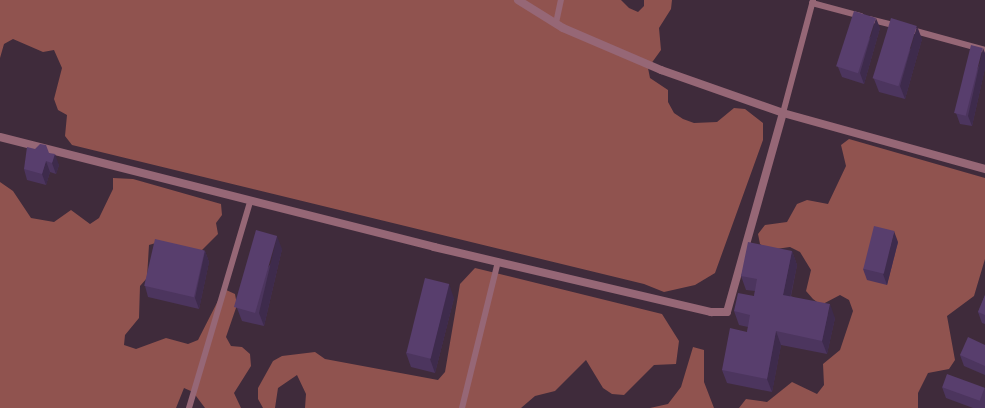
<!DOCTYPE html>
<html>
<head>
<meta charset="utf-8">
<style>
	body { margin:0 }
	#map { position:relative; width:985px; height:408px; overflow:hidden; background:#3f2b3b; font-family:Ubuntu,sans-serif }
	div>[style] { position:absolute }
	.forest>* { inset:0; background:#90534f }
	.service>* { height:6px; margin:-3px; padding:0 3px; transform-origin:3px; border-radius:3px; background:#966776 }
	.minor>* { height:8px; margin:-4px; padding:0 4px; transform-origin:4px; border-radius:4px; background:#966776 }
	.wall>* { inset:0; background:#4c355e }
	.shaded-wall>* { inset:0; background:#3e2b4c }
	.building>* { inset:0; background:#583e6d; transform-origin:0 0 }
	span { translate:-50% -50%; white-space:nowrap; text-align:center; line-height:1.15; -webkit-text-stroke:3px #3f2b3b; paint-order:stroke }
</style>
</head>
<body>
<div id="map">
	<div class="forest">
		<div style="clip-path:polygon(0 0,621px 0,629px 8px,638px 12px,644px 6px,644px 0,672px 0,671px 9px,659px 28px,661px 50px,648px 68px,650px 78px,668px 90px,668px 102px,674px 113px,683px 119px,694px 123px,717px 122px,734px 108px,745px 109px,763px 123px,763px 140px,715px 273px,695px 285px,664px 292px,644px 284px,72px 145px,65px 136px,67px 115px,58px 110px,54px 99px,62px 68px,54px 50px,43px 52px,13px 39px,4px 44px,0 58px)"></div>
		<div style="clip-path:polygon(849px 139px,985px 178px,985px 259px,974px 296px,947px 316px,955px 360px,949px 369px,928px 373px,918px 393px,918px 408px,739px 408px,746px 399px,767px 402px,792px 382px,817px 394px,824px 385px,823px 364px,840px 350px,853px 311px,849px 300px,840px 295px,821px 305px,813px 299px,806px 291px,811px 270px,800px 252px,790px 247px,769px 250px,760px 244px,758px 234px,765px 225px,787px 222px,797px 204px,807px 200px,828px 204px,846px 166px,841px 145px)"></div>
		<div style="clip-path:polygon(113px 178px,133px 179px,221px 204px,222px 215px,216px 223px,218px 234px,200px 252px,159px 242px,149px 245px,147px 278px,140px 286px,139px 318px,125px 335px,124px 345px,136px 349px,166px 338px,188px 344px,198px 340px,224px 289px,235px 294px,237px 305px,226px 337px,231px 346px,242px 347px,250px 354px,251px 366px,234px 393px,241px 408px,205px 408px,193px 392px,184px 388px,176px 408px,0 408px,0 182px,13px 191px,31px 218px,54px 222px,71px 210px,90px 224px,99px 218px,113px 189px)"></div>
		<div style="clip-path:polygon(475px 268px,662px 314px,679px 341px,676px 364px,654px 365px,624px 395px,612px 394px,603px 388px,586px 360px,555px 391px,535px 396px,521px 408px,305px 408px,306px 394px,297px 375px,278px 388px,275px 408px,263px 408px,258px 399px,258px 388px,273px 361px,282px 356px,315px 352px,325px 359px,438px 380px,445px 372px,460px 284px)"></div>
		<div style="clip-path:polygon(693px 347px,704px 350px,704px 382px,714px 408px,650px 408px,668px 404px,681px 387px)"></div>
	</div>
	<div class="service">
		<div style="left:812px;top:3px;width:51px;rotate:14.9deg"></div>
		<div style="left:869px;top:19px;width:29px;rotate:14deg"></div>
		<div style="left:556px;top:23px;width:24px;rotate:-78deg"></div>
		<div style="left:912px;top:30px;width:76px;rotate:15.3deg"></div>
		<div style="left:783px;top:113px;width:117px;rotate:-75.1deg"></div>
		<div style="left:189px;top:408px;width:215px;rotate:-73.5deg"></div>
		<div style="left:462px;top:408px;width:151px;rotate:-76.2deg"></div>
	</div>
	<div class="minor">
		<div style="left:518px;top:0;width:53px;rotate:31.9deg"></div>
		<div style="left:563px;top:28px;width:107px;rotate:23.2deg"></div>
		<div style="left:661px;top:70px;width:129px;rotate:19.4deg"></div>
		<div style="left:783px;top:113px;width:210px;rotate:15.5deg"></div>
		<div style="left:0;top:137px;width:448px;rotate:14.2deg"></div>
		<div style="left:434px;top:247px;width:285px;rotate:13.2deg"></div>
		<div style="left:711px;top:312px;width:16px"></div>
		<div style="left:727px;top:312px;width:207px;rotate:-74.3deg"></div>
	</div>
	<div class="wall">
		<div style="clip-path:polygon(880px 28px,864px 84px,842px 77px,838px 67px)"></div>
		<div style="clip-path:polygon(922px 39px,905px 99px,879px 92px,874px 79px)"></div>
		<div style="clip-path:polygon(985px 53px,985px 68px,972px 126px,960px 124px,956px 113px)"></div>
		<div style="clip-path:polygon(49px 153px,59px 165px,56px 174px,50px 172px,46px 185px,27px 180px,24px 169px)"></div>
		<div style="clip-path:polygon(898px 242px,887px 285px,867px 280px,863px 269px)"></div>
		<div style="clip-path:polygon(282px 249px,264px 326px,242px 321px,237px 308px)"></div>
		<div style="clip-path:polygon(205px 251px,209px 262px,199px 309px,148px 297px,145px 286px)"></div>
		<div style="clip-path:polygon(792px 251px,797px 265px,791px 296px,835px 318px,827px 354px,781px 345px,772px 392px,727px 383px,722px 370px,747px 332px,748px 327px,739px 325px,734px 311px,754px 296px,755px 291px,746px 290px,741px 276px)"></div>
		<div style="clip-path:polygon(985px 295px,985px 324px,982px 323px,978px 312px)"></div>
		<div style="clip-path:polygon(454px 298px,435px 373px,411px 367px,406px 353px)"></div>
		<div style="clip-path:polygon(985px 345px,985px 375px,964px 366px,960px 355px)"></div>
		<div style="clip-path:polygon(942px 387px,985px 388px,985px 408px,973px 408px,946px 398px)"></div>
	</div>
	<div class="shaded-wall">
		<div style="clip-path:polygon(876px 18px,880px 28px,864px 84px,860px 73px)"></div>
		<div style="clip-path:polygon(917px 26px,922px 39px,905px 99px,900px 86px)"></div>
		<div style="clip-path:polygon(983px 48px,985px 53px,985px 68px,972px 126px,968px 116px)"></div>
		<div style="clip-path:polygon(55px 154px,59px 165px,56px 174px,52px 163px)"></div>
		<div style="clip-path:polygon(46px 161px,50px 172px,46px 185px,42px 174px)"></div>
		<div style="clip-path:polygon(894px 231px,898px 242px,887px 285px,883px 274px)"></div>
		<div style="clip-path:polygon(277px 236px,282px 249px,264px 326px,259px 313px)"></div>
		<div style="clip-path:polygon(205px 251px,209px 262px,199px 309px,195px 298px)"></div>
		<div style="clip-path:polygon(792px 251px,797px 265px,788px 308px,783px 295px)"></div>
		<div style="clip-path:polygon(449px 284px,454px 298px,435px 373px,430px 359px)"></div>
		<div style="clip-path:polygon(830px 304px,835px 318px,827px 354px,822px 341px)"></div>
		<div style="clip-path:polygon(776px 331px,781px 345px,772px 392px,767px 379px)"></div>
	</div>
	<div class="building">
		<div style="left:854px;top:11px;width:23px;height:58px;rotate:18deg"></div>
		<div style="left:891px;top:18px;width:27px;height:63px;rotate:17deg"></div>
		<div style="left:971px;top:45px;width:12px;height:70px;rotate:14deg"></div>
		<div style="clip-path:polygon(40px 144px,46px 145px,49px 153px,55px 154px,52px 163px,46px 161px,42px 174px,24px 169px,27px 147px,35px 149px)"></div>
		<div style="left:874px;top:226px;width:21px;height:44px;rotate:14deg"></div>
		<div style="left:256px;top:230px;width:22px;height:80px;rotate:16deg"></div>
		<div style="left:155px;top:239px;width:51px;height:48px;rotate:13deg"></div>
		<div style="clip-path:polygon(748px 242px,792px 251px,783px 295px,830px 304px,822px 341px,776px 331px,767px 379px,722px 370px,730px 328px,747px 332px,750px 315px,734px 311px,738px 293px,754px 296px,757px 279px,741px 276px)"></div>
		<div style="left:425px;top:278px;width:25px;height:77px;rotate:14deg"></div>
		<div style="clip-path:polygon(985px 295px,985px 315px,978px 312px)"></div>
		<div style="clip-path:polygon(968px 337px,985px 345px,985px 366px,960px 355px)"></div>
		<div style="left:947px;top:374px;width:40px;height:14px;rotate:20deg"></div>
	</div>
</div>
</body>
</html>
